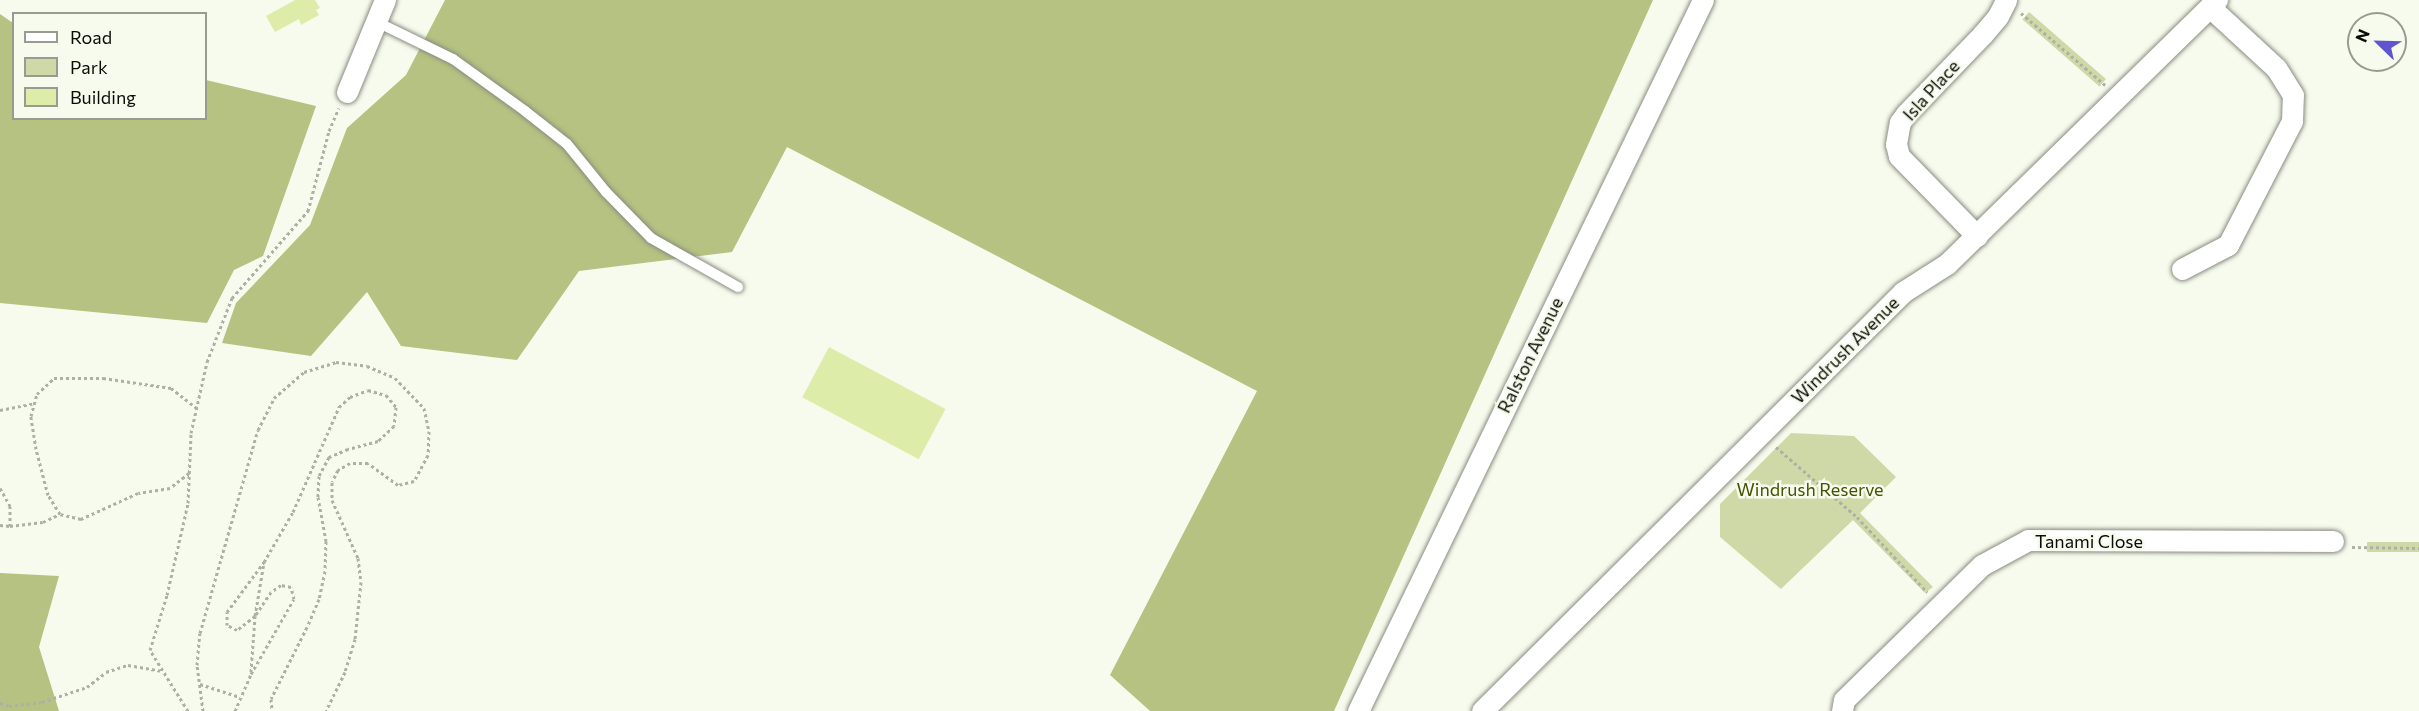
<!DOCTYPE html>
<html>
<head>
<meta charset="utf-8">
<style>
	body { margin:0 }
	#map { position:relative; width:2419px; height:711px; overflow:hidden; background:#f7fbed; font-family:Commissioner,sans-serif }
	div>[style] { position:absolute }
	.green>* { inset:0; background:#cfd9a8; transform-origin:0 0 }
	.forest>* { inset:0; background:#b5c281 }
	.building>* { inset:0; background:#deeca9; transform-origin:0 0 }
	.path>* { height:3px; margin-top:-1.5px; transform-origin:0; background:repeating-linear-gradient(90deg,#adb0a5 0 3px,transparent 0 6px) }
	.roads { filter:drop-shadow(0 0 2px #898c80) drop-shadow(0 0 2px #898c80) }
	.lane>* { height:10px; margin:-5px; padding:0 5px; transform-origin:5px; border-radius:5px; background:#fff }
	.street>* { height:21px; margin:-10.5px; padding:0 10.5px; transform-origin:10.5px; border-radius:10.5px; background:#fff }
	span { translate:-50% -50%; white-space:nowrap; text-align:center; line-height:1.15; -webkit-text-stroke:5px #f7fbed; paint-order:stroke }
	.street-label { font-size:18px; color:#0b0c08 }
	.park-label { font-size:18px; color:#485204 }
	.legend { position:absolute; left:12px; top:12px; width:195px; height:108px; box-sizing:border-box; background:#f7fbed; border:2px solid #999b91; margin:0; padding:8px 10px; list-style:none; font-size:18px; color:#0b0c08 }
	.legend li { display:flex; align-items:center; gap:12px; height:30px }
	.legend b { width:30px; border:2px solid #999b91 }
	.north { position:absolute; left:2347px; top:12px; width:60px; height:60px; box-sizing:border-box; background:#f7fbed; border:2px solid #999b91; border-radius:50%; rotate:293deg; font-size:16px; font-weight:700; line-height:24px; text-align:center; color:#0b0c08 }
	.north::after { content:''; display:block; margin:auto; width:21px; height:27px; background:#6055ce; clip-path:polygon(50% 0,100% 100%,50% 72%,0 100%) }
</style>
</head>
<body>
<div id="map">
	<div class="green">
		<div style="left:2029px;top:12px;width:102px;height:10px;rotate:41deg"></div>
		<div style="clip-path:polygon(1791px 433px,1854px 436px,1896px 477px,1860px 513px,1933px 587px,1925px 593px,1853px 520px,1781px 589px,1720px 537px,1720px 504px)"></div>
		<div style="left:2367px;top:542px;width:52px;height:10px"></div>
	</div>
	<div class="forest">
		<div style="clip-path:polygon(445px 0,1653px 0,1334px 711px,1150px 711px,1110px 675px,1257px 391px,787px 147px,732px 252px,579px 271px,517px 360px,401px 346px,367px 292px,311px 356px,222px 343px,236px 303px,310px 225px,347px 128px,406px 75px)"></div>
		<div style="clip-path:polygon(0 14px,13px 23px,14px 118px,206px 118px,206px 80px,316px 106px,263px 256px,234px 270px,207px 323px,0 303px)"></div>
		<div style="clip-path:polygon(0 573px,59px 576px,39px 647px,59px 711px,0 711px)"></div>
	</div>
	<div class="building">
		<div style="clip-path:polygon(295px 0,315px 0,320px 8px,316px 10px,319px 15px,301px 25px,299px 19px,275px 32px,266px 16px)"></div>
		<div style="left:829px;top:347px;width:132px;height:57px;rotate:28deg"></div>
	</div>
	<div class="path">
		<div style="left:2021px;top:13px;width:111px;rotate:40.6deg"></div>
		<div style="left:0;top:410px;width:36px;rotate:-11deg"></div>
		<div style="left:1776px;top:447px;width:107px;rotate:40.8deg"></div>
		<div style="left:1857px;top:517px;width:103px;rotate:47deg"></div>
		<div style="left:189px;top:473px;width:24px;rotate:142deg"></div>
		<div style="left:170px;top:488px;width:32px;rotate:171deg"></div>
		<div style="left:138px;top:493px;width:63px;rotate:155.5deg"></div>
		<div style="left:81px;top:519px;width:22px;rotate:-167deg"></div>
		<div style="left:60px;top:514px;width:22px;rotate:-122deg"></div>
		<div style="left:48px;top:495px;width:48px;rotate:-104.6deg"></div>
		<div style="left:36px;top:449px;width:33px;rotate:-99deg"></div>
		<div style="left:31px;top:416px;width:23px;rotate:-75deg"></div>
		<div style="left:37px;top:394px;width:23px;rotate:-43deg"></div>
		<div style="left:54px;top:378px;width:49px"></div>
		<div style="left:103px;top:378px;width:69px;rotate:8.4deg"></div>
		<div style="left:171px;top:388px;width:34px;rotate:38deg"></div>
		<div style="left:0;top:488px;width:21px;rotate:61deg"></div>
		<div style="left:10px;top:506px;width:20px;rotate:90deg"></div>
		<div style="left:0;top:525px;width:10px;rotate:6deg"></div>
		<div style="left:10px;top:526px;width:33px;rotate:-7deg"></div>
		<div style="left:43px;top:522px;width:19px;rotate:-25deg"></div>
		<div style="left:2352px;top:547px;width:67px;rotate:0.9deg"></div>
		<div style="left:251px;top:672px;width:56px;rotate:-85.9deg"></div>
		<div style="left:255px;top:616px;width:55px;rotate:-80.5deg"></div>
		<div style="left:200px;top:684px;width:42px;rotate:18deg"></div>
		<div style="left:0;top:703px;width:9px;rotate:18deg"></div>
		<div style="left:9px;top:706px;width:33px;rotate:-7deg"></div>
		<div style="left:42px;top:702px;width:47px;rotate:-18.4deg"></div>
		<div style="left:87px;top:687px;width:24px;rotate:-38deg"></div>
		<div style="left:106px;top:672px;width:23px;rotate:-18deg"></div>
		<div style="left:128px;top:665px;width:35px;rotate:10deg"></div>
		<div style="left:188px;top:711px;width:72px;rotate:-121.9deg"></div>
		<div style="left:150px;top:650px;width:58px;rotate:-72.8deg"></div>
		<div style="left:167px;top:595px;width:94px;rotate:-77.1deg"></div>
		<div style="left:188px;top:503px;width:70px;rotate:-87.5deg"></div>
		<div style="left:191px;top:433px;width:73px;rotate:-77.3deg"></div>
		<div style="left:207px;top:362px;width:69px;rotate:-68.7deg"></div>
		<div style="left:232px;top:298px;width:116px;rotate:-48.9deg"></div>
		<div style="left:308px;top:211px;width:83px;rotate:-75.3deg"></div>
		<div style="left:329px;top:131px;width:25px;rotate:-67deg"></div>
		<div style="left:203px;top:711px;width:46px;rotate:-97.4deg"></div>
		<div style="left:197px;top:665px;width:32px;rotate:-85deg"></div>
		<div style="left:200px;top:633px;width:211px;rotate:-74.1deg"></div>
		<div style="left:258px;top:430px;width:36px;rotate:-63deg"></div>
		<div style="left:274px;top:398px;width:40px;rotate:-41deg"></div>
		<div style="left:304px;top:372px;width:34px;rotate:-17deg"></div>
		<div style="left:336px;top:362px;width:31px;rotate:7deg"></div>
		<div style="left:367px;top:366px;width:30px;rotate:23deg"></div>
		<div style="left:395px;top:378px;width:42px;rotate:46deg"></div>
		<div style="left:424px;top:408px;width:24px;rotate:78deg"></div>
		<div style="left:429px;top:431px;width:24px;rotate:92deg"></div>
		<div style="left:428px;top:455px;width:30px;rotate:118deg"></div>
		<div style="left:414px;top:481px;width:16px;rotate:166deg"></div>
		<div style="left:398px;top:485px;width:37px;rotate:-144deg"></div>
		<div style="left:368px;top:463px;width:18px;rotate:180deg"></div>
		<div style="left:350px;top:463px;width:14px;rotate:150deg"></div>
		<div style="left:338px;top:470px;width:13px;rotate:117deg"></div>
		<div style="left:332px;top:482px;width:18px;rotate:90deg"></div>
		<div style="left:332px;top:500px;width:64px;rotate:65.9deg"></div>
		<div style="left:358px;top:558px;width:24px;rotate:83deg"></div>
		<div style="left:361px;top:582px;width:57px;rotate:96deg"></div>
		<div style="left:355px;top:639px;width:34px;rotate:107deg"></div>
		<div style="left:345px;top:672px;width:43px;rotate:116deg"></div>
		<div style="left:235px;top:711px;width:40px;rotate:-66.6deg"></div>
		<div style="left:251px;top:674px;width:86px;rotate:-60.2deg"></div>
		<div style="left:294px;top:599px;width:12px;rotate:-104deg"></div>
		<div style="left:291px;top:587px;width:10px;rotate:-169deg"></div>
		<div style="left:281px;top:585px;width:12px;rotate:145deg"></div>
		<div style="left:271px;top:592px;width:29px;rotate:124deg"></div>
		<div style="left:255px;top:616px;width:23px;rotate:142deg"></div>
		<div style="left:237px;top:630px;width:11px;rotate:-153deg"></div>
		<div style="left:227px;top:625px;width:13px;rotate:-90deg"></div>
		<div style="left:227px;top:612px;width:62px;rotate:-53.5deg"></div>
		<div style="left:264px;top:562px;width:58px;rotate:-59.9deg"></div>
		<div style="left:293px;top:512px;width:115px;rotate:-66.3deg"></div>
		<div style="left:339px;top:407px;width:15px;rotate:-42deg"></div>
		<div style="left:350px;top:397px;width:19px;rotate:-21deg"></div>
		<div style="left:368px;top:390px;width:19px;rotate:16deg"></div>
		<div style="left:386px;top:395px;width:16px;rotate:50deg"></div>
		<div style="left:396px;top:407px;width:19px;rotate:96deg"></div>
		<div style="left:394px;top:426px;width:22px;rotate:137deg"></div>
		<div style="left:378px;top:441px;width:31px;rotate:165deg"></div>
		<div style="left:348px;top:449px;width:21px;rotate:157deg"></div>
		<div style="left:329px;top:457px;width:21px;rotate:118deg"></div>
		<div style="left:319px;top:476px;width:21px;rotate:93deg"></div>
		<div style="left:318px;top:497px;width:45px;rotate:79.7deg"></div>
		<div style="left:326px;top:541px;width:30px;rotate:92deg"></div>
		<div style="left:325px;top:571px;width:29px;rotate:102deg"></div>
		<div style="left:319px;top:599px;width:30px;rotate:113deg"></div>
		<div style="left:307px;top:627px;width:80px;rotate:116.6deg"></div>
		<div style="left:271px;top:699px;width:12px;rotate:85deg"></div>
	</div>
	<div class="roads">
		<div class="lane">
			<div style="left:377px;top:22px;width:85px;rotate:26deg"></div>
			<div style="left:453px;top:59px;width:89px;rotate:35.8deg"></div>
			<div style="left:525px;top:111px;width:53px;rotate:38.2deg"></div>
			<div style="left:567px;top:144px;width:62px;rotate:50.9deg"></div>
			<div style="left:606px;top:192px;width:64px;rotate:45.6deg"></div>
			<div style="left:651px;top:238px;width:100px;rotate:29.4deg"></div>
		</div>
		<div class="street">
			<div style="left:347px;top:92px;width:100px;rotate:-67.6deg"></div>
			<div style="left:1977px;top:236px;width:112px;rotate:-134.3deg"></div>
			<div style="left:1899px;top:156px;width:12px;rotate:-104deg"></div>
			<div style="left:1896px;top:144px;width:22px;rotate:-80deg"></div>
			<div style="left:1900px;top:122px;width:10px;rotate:-53deg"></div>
			<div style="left:1906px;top:114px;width:111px;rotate:-46.1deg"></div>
			<div style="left:1983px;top:34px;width:23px;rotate:-50deg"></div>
			<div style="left:1998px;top:16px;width:18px;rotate:-63deg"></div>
			<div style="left:2182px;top:269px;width:52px;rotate:-27.6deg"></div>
			<div style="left:2228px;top:245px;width:140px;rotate:-62.7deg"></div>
			<div style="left:2292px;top:121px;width:26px;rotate:-88deg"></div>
			<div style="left:2293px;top:95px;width:32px;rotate:-122deg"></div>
			<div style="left:2276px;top:68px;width:90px;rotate:-137.3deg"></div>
			<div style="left:1358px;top:711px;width:790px;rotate:-64.12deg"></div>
			<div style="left:1482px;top:711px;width:594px;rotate:-44.86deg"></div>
			<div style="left:1903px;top:292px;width:52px;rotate:-32.5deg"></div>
			<div style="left:1947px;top:264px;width:378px;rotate:-44.4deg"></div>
			<div style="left:1842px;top:711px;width:11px;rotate:-80deg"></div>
			<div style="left:1844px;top:700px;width:193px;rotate:-44.4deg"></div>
			<div style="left:1982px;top:565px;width:52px;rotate:-28.5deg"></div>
			<div style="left:2028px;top:540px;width:305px;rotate:0.2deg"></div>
		</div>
	</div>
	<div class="street-label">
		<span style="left:1931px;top:90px;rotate:-48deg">Isla Place</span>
		<span style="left:1845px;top:350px;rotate:-45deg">Windrush Avenue</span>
		<span style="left:1530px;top:355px;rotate:-64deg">Ralston Avenue</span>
		<span style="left:2089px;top:541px">Tanami Close</span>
	</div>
	<div class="park-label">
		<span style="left:1810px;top:489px">Windrush Reserve</span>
	</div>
	<ul class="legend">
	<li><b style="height:8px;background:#fff"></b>Road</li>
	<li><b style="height:16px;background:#cfd9a8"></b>Park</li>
	<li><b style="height:16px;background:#deeca9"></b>Building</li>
	</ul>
	<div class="north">N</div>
</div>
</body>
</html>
